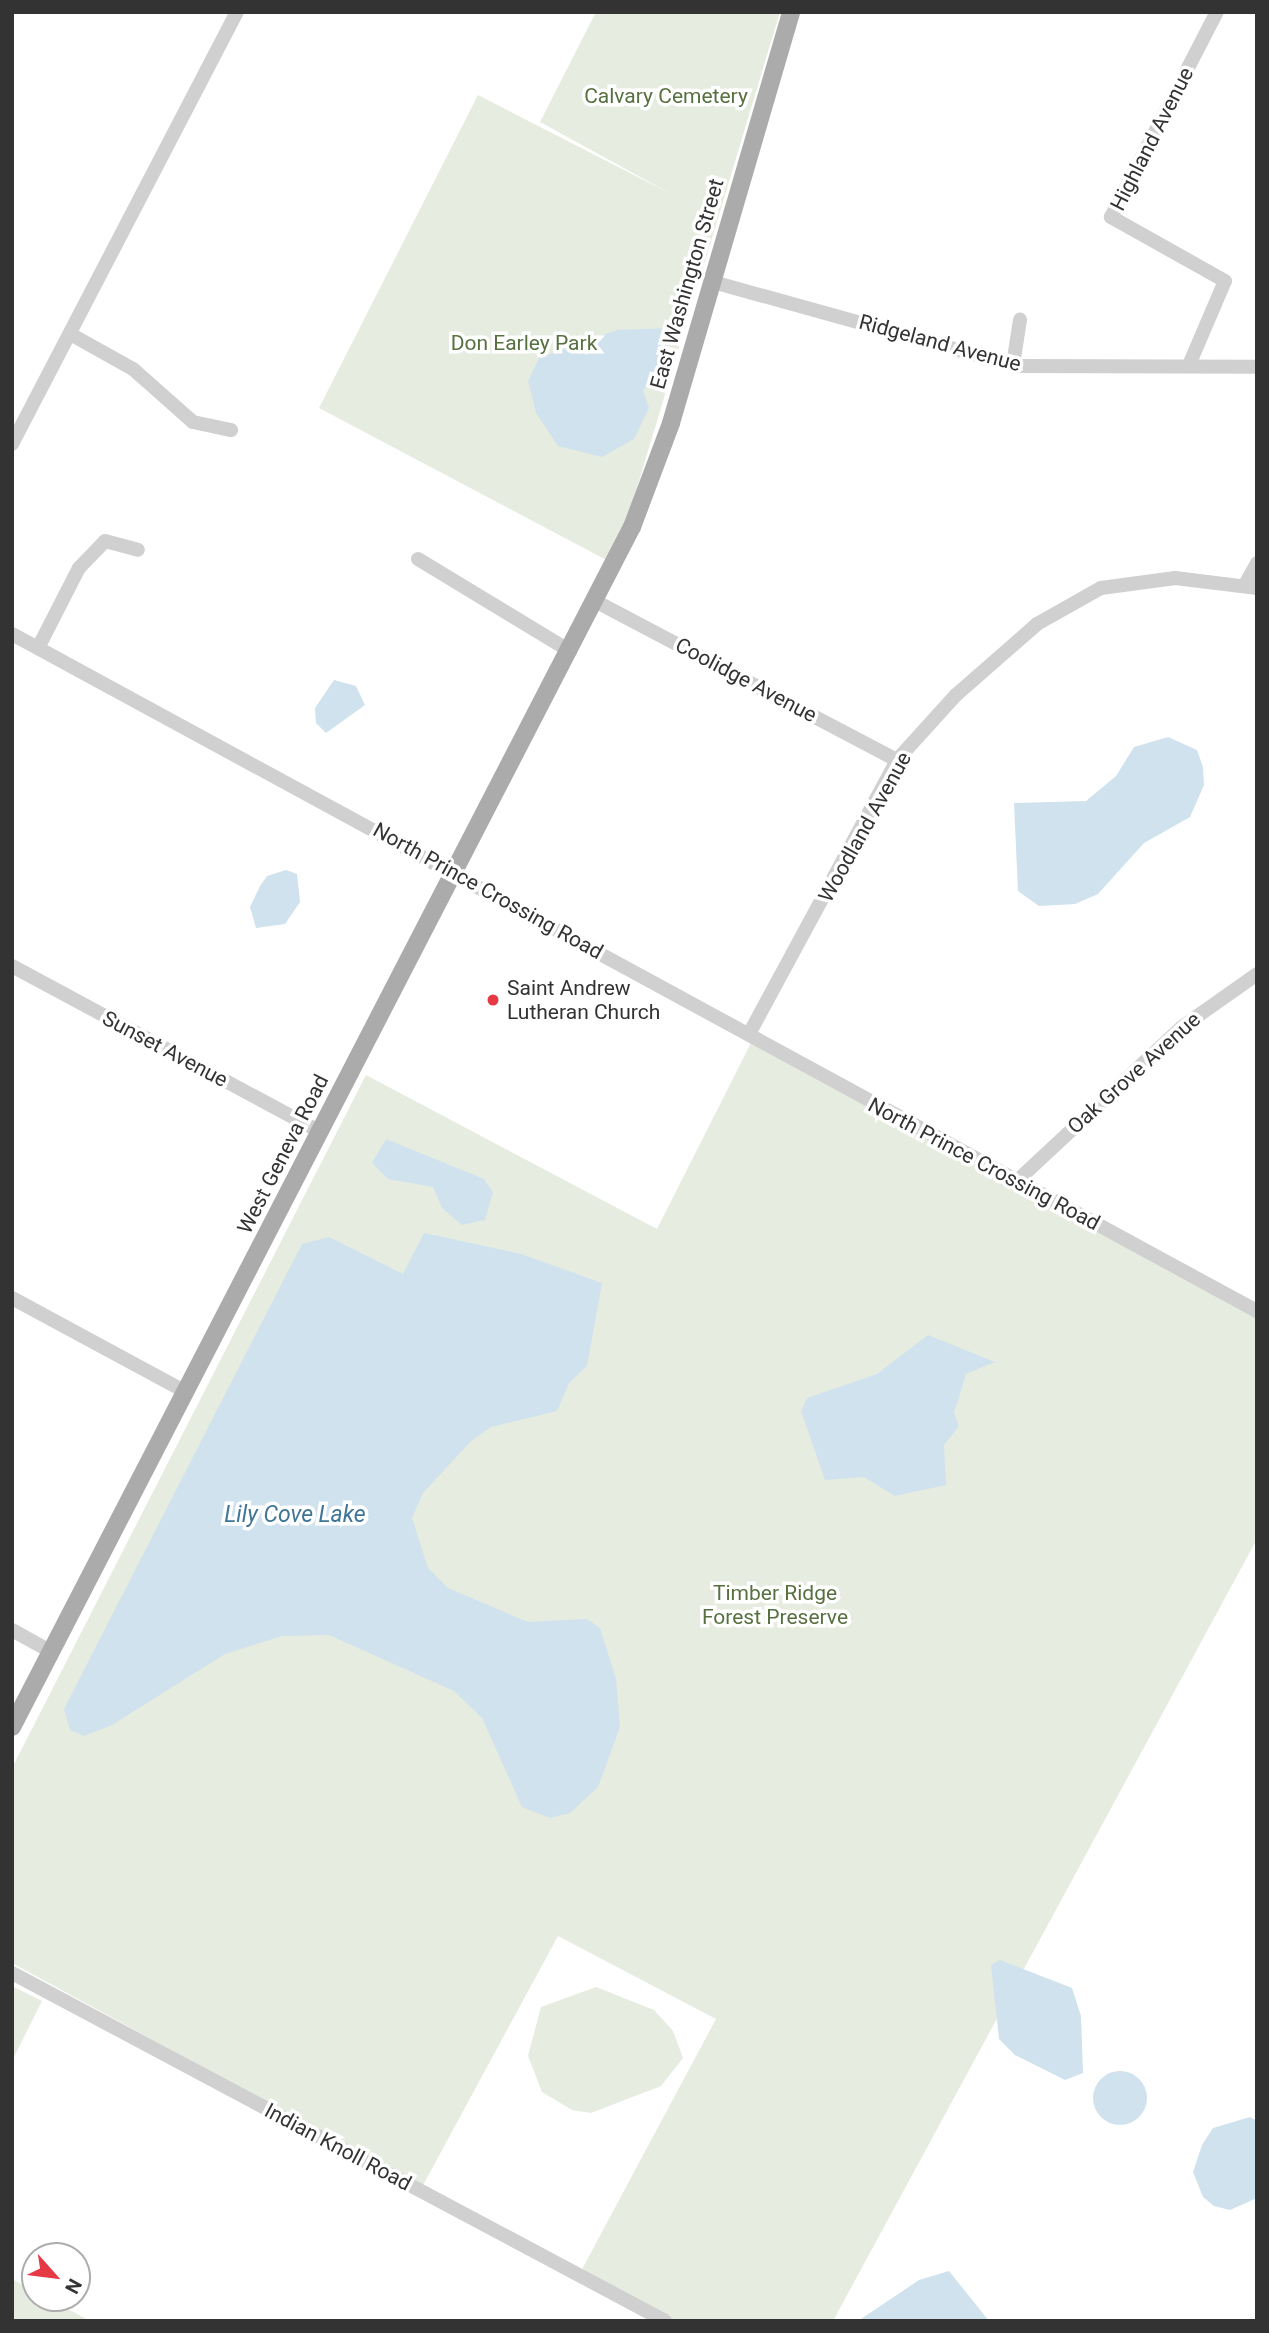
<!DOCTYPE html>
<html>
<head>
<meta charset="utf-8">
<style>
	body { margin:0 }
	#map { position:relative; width:1269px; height:2333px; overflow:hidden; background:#fff; font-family:Roboto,sans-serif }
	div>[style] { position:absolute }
	.green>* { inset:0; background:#e6ecdf }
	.water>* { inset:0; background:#cfe2ee }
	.round { border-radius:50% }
	.minor>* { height:14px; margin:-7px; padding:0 7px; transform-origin:7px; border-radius:7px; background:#d0d0d0 }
	.major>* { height:18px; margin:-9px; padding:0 9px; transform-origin:9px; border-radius:9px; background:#ababab }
	.dots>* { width:19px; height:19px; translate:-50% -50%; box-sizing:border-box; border:4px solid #fff; border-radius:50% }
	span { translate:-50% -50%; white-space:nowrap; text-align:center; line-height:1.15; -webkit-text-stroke:7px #fff; paint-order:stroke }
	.park-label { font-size:21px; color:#56703f }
	.street-label { font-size:21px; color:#333 }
	.poi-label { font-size:21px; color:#333 }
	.left { translate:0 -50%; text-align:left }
	.water-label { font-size:23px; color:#3f7597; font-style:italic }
	.frame { position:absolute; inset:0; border:14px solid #333; pointer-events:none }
	.north { position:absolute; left:21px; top:2242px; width:70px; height:70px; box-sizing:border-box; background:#fff; border:2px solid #adadad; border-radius:50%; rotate:118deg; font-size:19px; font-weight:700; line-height:28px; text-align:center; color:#333 }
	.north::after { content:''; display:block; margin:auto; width:24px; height:32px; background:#e63946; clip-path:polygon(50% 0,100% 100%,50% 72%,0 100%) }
</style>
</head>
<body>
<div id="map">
	<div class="green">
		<div style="clip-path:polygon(596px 12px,780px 12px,614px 564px,319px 408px,478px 95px,673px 195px,540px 122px)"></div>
		<div style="clip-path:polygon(752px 1041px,1257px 1311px,1257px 1539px,833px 2321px,669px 2321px,580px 2273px,716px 2019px,558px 1936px,422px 2187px,12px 1963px,12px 1768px,366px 1075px,657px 1229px)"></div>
		<div style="clip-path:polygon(12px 1986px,42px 2001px,12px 2061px)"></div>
		<div style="clip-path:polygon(596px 1987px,654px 2010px,673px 2031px,683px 2058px,661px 2086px,591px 2113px,572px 2110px,542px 2092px,528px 2056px,541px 2007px)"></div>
		<div style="clip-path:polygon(12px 2279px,35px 2291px,35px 2298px,48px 2298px,90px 2321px,12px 2321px)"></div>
	</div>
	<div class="water">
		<div style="clip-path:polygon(672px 328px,661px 375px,643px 390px,649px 408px,634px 439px,602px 457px,558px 446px,536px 413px,528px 381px,539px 358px,617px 330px)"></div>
		<div style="clip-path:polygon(334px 680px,356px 686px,365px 705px,326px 733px,316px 723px,315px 708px)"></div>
		<div style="clip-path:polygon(1168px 737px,1197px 750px,1203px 767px,1204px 785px,1190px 817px,1144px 843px,1098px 894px,1075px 904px,1039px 906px,1018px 891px,1014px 803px,1086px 801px,1116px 776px,1134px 747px)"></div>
		<div style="clip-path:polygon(286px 870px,297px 874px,300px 902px,285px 924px,256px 928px,250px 907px,260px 886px,267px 876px)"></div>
		<div style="clip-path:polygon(386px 1139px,484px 1179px,493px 1192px,485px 1220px,462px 1225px,442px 1208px,433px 1187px,388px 1179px,372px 1163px)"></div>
		<div style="clip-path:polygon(424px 1233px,521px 1254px,602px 1283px,587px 1366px,569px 1383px,557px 1411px,491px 1427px,471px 1441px,423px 1493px,412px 1518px,428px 1568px,448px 1588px,528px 1622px,587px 1619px,600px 1628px,616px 1679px,620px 1727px,598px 1787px,570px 1813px,550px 1818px,522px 1807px,482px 1718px,454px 1691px,329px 1635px,282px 1636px,225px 1654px,112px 1725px,84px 1736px,70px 1730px,64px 1709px,302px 1244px,329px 1237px,403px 1274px)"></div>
		<div style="clip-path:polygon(928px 1335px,995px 1362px,966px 1374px,954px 1413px,959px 1426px,944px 1445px,946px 1485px,895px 1496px,864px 1477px,825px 1480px,801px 1411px,807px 1398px,877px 1374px)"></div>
		<div style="clip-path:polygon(1000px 1960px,1072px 1988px,1081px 2016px,1083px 2073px,1065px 2080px,1015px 2055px,999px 2039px,991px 1965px)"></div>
		<div class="round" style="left:1093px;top:2071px;width:54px;height:54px"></div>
		<div style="clip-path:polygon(1250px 2117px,1257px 2121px,1257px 2198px,1230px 2210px,1214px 2206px,1203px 2197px,1193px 2172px,1202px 2145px,1213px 2128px)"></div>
		<div style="clip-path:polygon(949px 2271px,989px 2321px,858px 2321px,919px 2280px)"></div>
	</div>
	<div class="minor">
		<div style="left:713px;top:282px;width:314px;rotate:15.5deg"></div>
		<div style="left:1016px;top:366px;width:241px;rotate:0.2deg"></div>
		<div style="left:72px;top:335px;width:70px;rotate:29.1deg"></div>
		<div style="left:133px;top:369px;width:80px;rotate:41.5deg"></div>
		<div style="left:193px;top:422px;width:39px;rotate:12deg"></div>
		<div style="left:1013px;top:365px;width:46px;rotate:-81.2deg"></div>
		<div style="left:1189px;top:365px;width:91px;rotate:-66.8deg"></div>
		<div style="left:1225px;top:281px;width:131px;rotate:-150.7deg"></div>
		<div style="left:1111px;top:217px;width:231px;rotate:-62.7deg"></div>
		<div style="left:12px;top:444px;width:487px;rotate:-62.5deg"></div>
		<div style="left:418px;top:559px;width:178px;rotate:31.2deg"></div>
		<div style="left:1246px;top:583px;width:23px;rotate:-61deg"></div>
		<div style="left:595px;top:601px;width:341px;rotate:27.8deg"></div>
		<div style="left:12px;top:634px;width:1417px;rotate:28.54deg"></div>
		<div style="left:38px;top:648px;width:90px;rotate:-62.9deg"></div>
		<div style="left:79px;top:568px;width:37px;rotate:-46deg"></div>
		<div style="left:105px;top:541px;width:34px;rotate:15deg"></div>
		<div style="left:12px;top:966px;width:349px;rotate:28.3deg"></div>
		<div style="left:749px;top:1034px;width:311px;rotate:-61.6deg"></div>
		<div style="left:897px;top:760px;width:88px;rotate:-47.8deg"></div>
		<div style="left:956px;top:695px;width:108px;rotate:-41.2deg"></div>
		<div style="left:1037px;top:624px;width:73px;rotate:-29.4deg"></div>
		<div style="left:1101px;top:588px;width:75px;rotate:-7.7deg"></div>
		<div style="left:1175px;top:578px;width:83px;rotate:7deg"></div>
		<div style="left:1018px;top:1180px;width:224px;rotate:-43deg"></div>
		<div style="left:1182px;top:1027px;width:92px;rotate:-35.2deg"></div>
		<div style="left:12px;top:1298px;width:198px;rotate:28.4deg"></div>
		<div style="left:12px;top:1630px;width:43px;rotate:28.9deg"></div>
		<div style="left:12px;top:1973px;width:740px;rotate:28.05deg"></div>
	</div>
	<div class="major">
		<div style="left:12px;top:1727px;width:1351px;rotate:-62.68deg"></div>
		<div style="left:632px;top:527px;width:111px;rotate:-69.4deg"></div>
		<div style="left:671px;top:423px;width:428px;rotate:-73.7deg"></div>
	</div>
	<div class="dots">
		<div style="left:493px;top:1000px;background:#e63946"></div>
	</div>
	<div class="park-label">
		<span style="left:666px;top:96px">Calvary Cemetery</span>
		<span style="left:524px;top:343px">Don Earley Park</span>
		<span style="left:775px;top:1605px">Timber Ridge<br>Forest Preserve</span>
	</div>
	<div class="street-label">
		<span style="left:1152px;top:139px;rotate:-63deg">Highland Avenue</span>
		<span style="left:687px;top:284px;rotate:-74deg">East Washington Street</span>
		<span style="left:940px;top:343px;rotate:15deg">Ridgeland Avenue</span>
		<span style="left:746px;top:680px;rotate:28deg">Coolidge Avenue</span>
		<span style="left:865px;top:827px;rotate:-61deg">Woodland Avenue</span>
		<span style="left:488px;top:891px;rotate:29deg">North Prince Crossing Road</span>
		<span style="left:165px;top:1049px;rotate:28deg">Sunset Avenue</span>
		<span style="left:1134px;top:1073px;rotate:-42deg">Oak Grove Avenue</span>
		<span style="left:283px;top:1154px;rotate:-63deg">West Geneva Road</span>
		<span style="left:984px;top:1164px;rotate:28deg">North Prince Crossing Road</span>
		<span style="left:338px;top:2147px;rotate:28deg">Indian Knoll Road</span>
	</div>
	<div class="poi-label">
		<span class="left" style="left:507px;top:1000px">Saint Andrew<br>Lutheran Church</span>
	</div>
	<div class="water-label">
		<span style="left:295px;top:1515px">Lily Cove Lake</span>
	</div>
	<div class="frame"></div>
	<div class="north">N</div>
</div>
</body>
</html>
